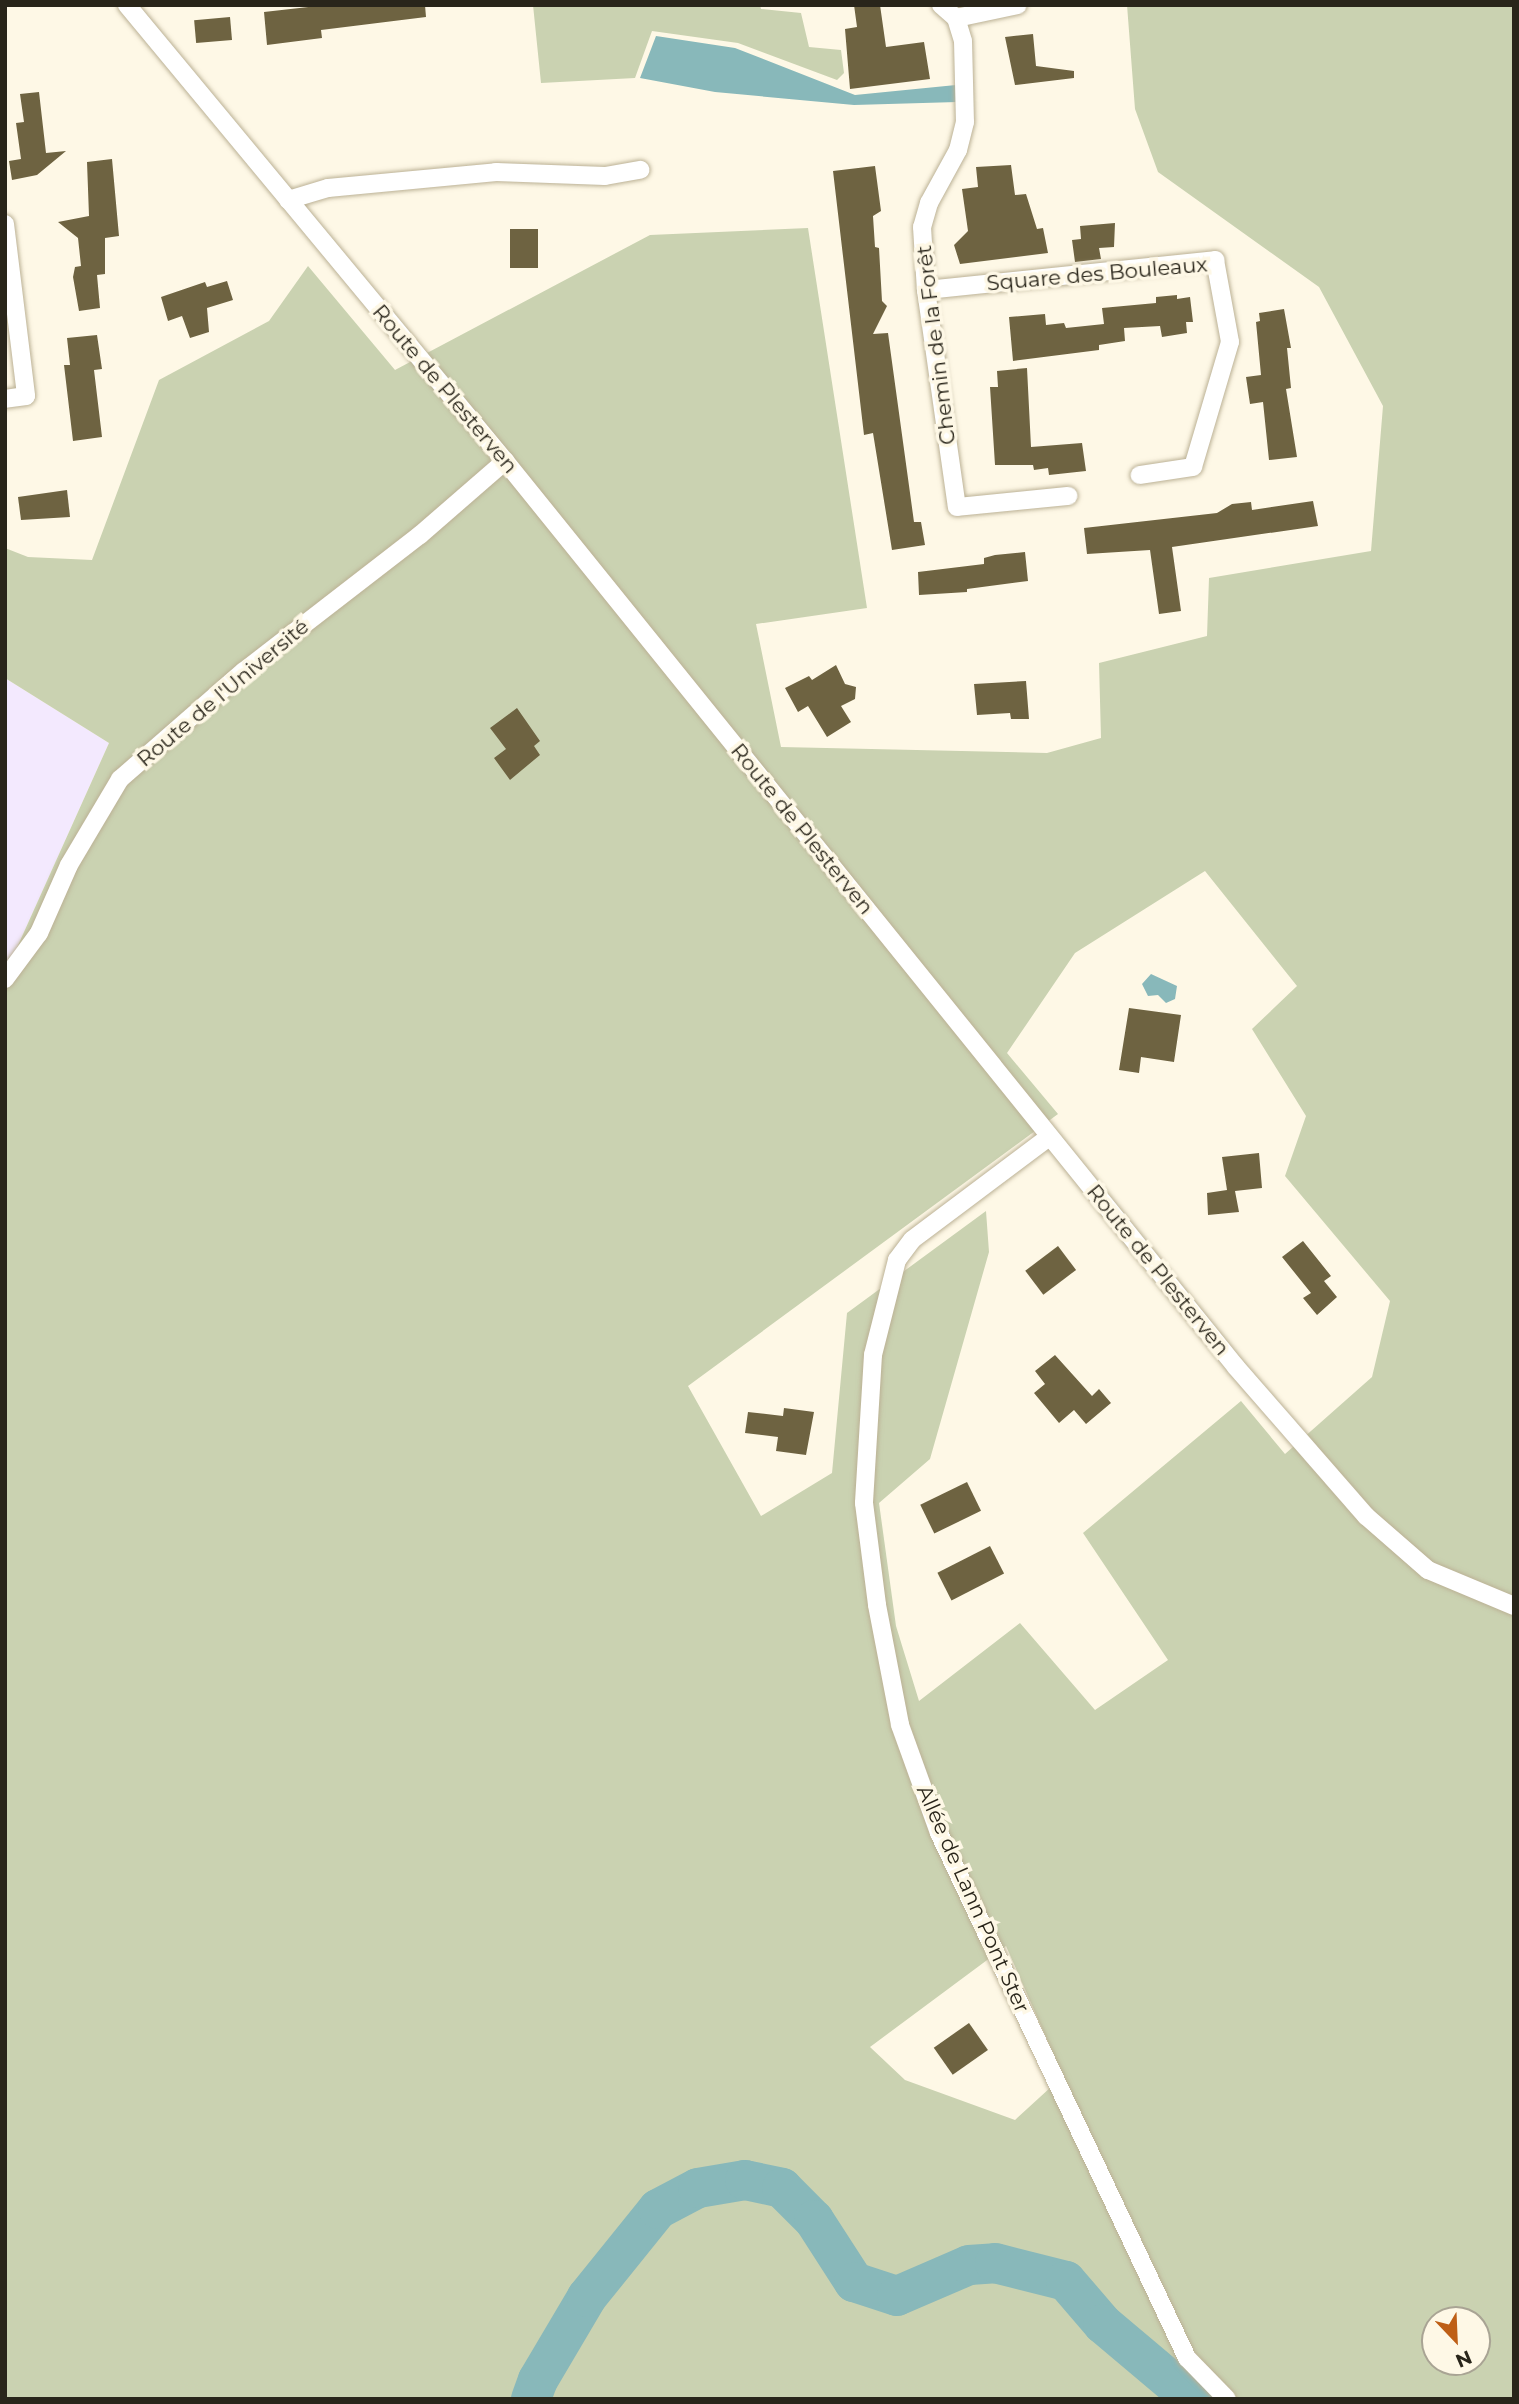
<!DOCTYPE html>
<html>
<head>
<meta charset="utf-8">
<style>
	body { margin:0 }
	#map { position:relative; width:1519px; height:2404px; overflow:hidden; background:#fef8e6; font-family:Montserrat,sans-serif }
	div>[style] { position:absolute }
	.education>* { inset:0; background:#f3e9fe }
	.green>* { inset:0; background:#cad2b1 }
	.water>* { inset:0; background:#88b8ba }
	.river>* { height:40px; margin:-20px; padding:0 20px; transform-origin:20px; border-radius:20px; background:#88b8ba }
	.building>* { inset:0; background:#6e6341; transform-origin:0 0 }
	.roads { filter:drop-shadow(0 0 2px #bbb195) drop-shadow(0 0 2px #bbb195) }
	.minor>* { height:18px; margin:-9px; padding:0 9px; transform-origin:9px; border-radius:9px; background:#fff }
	span { translate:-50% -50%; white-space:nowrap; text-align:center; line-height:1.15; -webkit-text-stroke:7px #fef8e6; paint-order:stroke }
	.street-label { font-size:21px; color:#29251a }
	.frame { position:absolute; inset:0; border:7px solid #29251a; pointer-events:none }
	.north { position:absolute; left:1421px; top:2306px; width:70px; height:70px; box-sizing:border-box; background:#fef8e6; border:2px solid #a9a494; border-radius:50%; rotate:157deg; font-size:19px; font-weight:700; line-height:28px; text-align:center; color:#29251a }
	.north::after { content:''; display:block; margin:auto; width:24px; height:32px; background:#be5f16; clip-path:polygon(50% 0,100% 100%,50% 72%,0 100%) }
</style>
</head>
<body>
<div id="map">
	<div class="education">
		<div style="clip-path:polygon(5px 678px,109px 743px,15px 952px,5px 964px)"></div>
	</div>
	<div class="green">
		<div style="clip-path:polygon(533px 5px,760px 5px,761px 9px,801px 13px,809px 47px,841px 50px,844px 73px,837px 80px,738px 43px,652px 31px,635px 78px,541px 83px)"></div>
		<div style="clip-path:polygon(evenodd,1127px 5px,1514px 5px,1514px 2399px,5px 2399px,5px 964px,15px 952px,109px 743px,5px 678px,5px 548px,28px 557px,92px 560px,159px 380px,269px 321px,308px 266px,395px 370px,650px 235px,808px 228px,867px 608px,756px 624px,781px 747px,1047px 753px,1101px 738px,1099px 663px,1207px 636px,1209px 578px,1371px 551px,1383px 406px,1319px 287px,1158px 172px,1135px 109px,1127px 5px,1205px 871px,1297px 986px,1252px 1029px,1306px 1116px,1285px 1176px,1390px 1301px,1372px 1377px,1285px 1454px,1241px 1401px,1083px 1533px,1168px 1660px,1095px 1710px,1020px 1623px,919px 1701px,896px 1626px,879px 1503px,930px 1459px,989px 1252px,986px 1211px,847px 1313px,832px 1473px,761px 1516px,688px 1386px,1058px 1114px,1007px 1053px,1075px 953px,1205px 871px,1127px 5px,1006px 1946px,1063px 2076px,1015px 2120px,905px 2080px,870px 2047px,1006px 1946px,1127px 5px,1435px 2320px,1477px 2320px,1477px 2362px,1435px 2362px,1435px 2320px)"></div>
	</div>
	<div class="water">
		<div style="clip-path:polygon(656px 36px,735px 48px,855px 95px,956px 85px,957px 102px,854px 105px,715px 92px,640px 78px)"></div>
		<div style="clip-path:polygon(1151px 974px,1177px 986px,1175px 999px,1166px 1003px,1158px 995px,1148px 996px,1142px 984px)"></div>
	</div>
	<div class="river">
		<div style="left:531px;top:2399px;width:20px;rotate:-70deg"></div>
		<div style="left:538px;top:2380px;width:96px;rotate:-59.4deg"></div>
		<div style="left:587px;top:2297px;width:113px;rotate:-51.1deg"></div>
		<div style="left:658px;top:2209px;width:45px;rotate:-27.7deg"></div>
		<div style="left:698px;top:2188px;width:48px;rotate:-9.7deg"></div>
		<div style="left:745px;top:2180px;width:38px;rotate:12deg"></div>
		<div style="left:782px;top:2188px;width:45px;rotate:45deg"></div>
		<div style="left:814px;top:2220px;width:74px;rotate:57.2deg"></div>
		<div style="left:854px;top:2282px;width:45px;rotate:18deg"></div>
		<div style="left:897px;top:2296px;width:78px;rotate:-23.3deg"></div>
		<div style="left:969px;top:2265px;width:26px;rotate:-4deg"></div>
		<div style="left:995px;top:2263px;width:73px;rotate:14.2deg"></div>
		<div style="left:1066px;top:2281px;width:57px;rotate:49.3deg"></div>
		<div style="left:1103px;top:2324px;width:116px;rotate:40.1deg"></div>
	</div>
	<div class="building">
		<div style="clip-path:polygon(326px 5px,425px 5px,426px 17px,321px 30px,322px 38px,267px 45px,264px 12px)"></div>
		<div style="clip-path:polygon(854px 5px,880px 5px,886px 47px,924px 42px,930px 79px,850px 89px,845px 29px,857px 27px)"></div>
		<div style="left:230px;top:17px;width:23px;height:36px;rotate:85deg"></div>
		<div style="clip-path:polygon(1033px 34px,1036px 66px,1074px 71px,1074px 78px,1015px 85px,1005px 37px)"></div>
		<div style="clip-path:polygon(39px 92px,46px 153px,66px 151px,37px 175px,12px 180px,9px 161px,21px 159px,16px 123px,24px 122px,20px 94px)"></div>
		<div style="clip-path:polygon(112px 159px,119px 236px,105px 238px,105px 274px,97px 275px,100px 308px,79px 311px,73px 277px,75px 267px,81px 266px,78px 238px,58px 222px,89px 216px,87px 162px)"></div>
		<div style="clip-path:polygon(1011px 165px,1015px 195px,1026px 194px,1037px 229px,1043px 228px,1048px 253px,960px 264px,954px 245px,968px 231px,962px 189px,978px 187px,976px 167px)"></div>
		<div style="clip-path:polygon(875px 166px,881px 211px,873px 216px,875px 247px,879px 248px,882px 301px,887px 306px,873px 334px,888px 333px,914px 522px,921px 522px,925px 545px,892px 550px,873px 433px,864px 435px,833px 171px)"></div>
		<div style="clip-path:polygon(1115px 223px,1114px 247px,1099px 248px,1101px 259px,1075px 262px,1072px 240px,1081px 239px,1080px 226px)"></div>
		<div style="left:510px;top:229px;width:28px;height:39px"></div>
		<div style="clip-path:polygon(227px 281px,233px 300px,207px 308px,209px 332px,190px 338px,182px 316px,168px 321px,161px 297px,205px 282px,207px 287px)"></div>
		<div style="clip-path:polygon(1177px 295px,1177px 299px,1190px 297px,1193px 322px,1186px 322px,1187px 333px,1162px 337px,1160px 326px,1124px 328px,1125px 341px,1099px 345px,1099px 350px,1013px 361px,1009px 317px,1045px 314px,1046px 325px,1064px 323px,1066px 328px,1104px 324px,1102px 308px,1156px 303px,1156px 297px)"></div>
		<div style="clip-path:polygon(1284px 309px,1291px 348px,1287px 348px,1291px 388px,1286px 389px,1297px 457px,1269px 460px,1263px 402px,1250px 404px,1246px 377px,1261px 375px,1256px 322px,1260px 321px,1259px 313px)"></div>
		<div style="clip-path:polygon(97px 335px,102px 369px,94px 370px,102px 437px,73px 441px,64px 365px,70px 365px,67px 338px)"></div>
		<div style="clip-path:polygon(1027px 368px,1031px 447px,1082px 443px,1086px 471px,1049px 475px,1048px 468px,1034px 470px,1033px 465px,995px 465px,990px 387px,998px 387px,997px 371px)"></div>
		<div style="clip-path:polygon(67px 490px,70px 517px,21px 520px,18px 497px)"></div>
		<div style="clip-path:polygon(1313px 501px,1318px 526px,1172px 547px,1181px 611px,1159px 614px,1150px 550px,1087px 554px,1084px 528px,1217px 513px,1232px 504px,1251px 502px,1252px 510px)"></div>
		<div style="clip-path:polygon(1025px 552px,1028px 581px,967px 589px,967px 592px,919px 595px,918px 572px,984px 564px,984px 558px,995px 555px)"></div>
		<div style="clip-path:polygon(836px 665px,845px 684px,856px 687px,855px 699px,841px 706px,851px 722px,827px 737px,808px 706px,798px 712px,785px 688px,809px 676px,812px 680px)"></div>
		<div style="clip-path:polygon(1026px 681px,1029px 719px,1011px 719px,1010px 713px,977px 715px,974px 684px)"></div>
		<div style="clip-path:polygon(517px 708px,540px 741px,534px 746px,540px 755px,510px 780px,494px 758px,506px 749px,490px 728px)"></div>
		<div style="clip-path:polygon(1129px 1008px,1181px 1015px,1174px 1062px,1141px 1057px,1139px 1073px,1119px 1070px)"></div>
		<div style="clip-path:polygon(1259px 1153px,1262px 1188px,1235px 1191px,1239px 1212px,1208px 1215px,1207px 1193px,1227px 1190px,1222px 1157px)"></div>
		<div style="clip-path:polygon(1303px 1241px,1331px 1276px,1324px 1281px,1337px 1297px,1317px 1315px,1303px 1298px,1311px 1293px,1282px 1257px)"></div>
		<div style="left:1058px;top:1246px;width:30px;height:41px;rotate:53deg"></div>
		<div style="clip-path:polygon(1055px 1355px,1092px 1396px,1099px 1389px,1111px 1403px,1086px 1424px,1074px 1410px,1059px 1423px,1034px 1393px,1045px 1384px,1035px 1371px)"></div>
		<div style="clip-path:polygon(784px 1408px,814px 1412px,806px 1455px,776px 1451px,778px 1437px,745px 1433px,748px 1412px,783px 1416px)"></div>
		<div style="left:967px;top:1482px;width:32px;height:52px;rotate:64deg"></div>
		<div style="left:990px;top:1546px;width:31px;height:59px;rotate:63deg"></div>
		<div style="left:969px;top:2023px;width:33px;height:43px;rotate:55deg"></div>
	</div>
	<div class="roads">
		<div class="minor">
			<div style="left:127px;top:5px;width:592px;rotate:50.34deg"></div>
			<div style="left:505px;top:461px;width:1164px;rotate:51.1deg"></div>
			<div style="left:1236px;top:1367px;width:198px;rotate:48.9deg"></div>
			<div style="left:1366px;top:1516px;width:82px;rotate:41.1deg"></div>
			<div style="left:1428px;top:1570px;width:93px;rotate:22.7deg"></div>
			<div style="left:941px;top:5px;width:20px;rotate:41deg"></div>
			<div style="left:956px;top:18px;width:24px;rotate:73deg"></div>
			<div style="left:963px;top:41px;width:81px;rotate:88.6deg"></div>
			<div style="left:965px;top:122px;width:29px;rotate:104deg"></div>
			<div style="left:958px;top:150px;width:60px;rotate:118.7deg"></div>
			<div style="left:929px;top:203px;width:25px;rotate:106deg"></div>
			<div style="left:922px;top:227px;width:63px;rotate:86.4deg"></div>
			<div style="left:926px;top:290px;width:219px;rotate:81.9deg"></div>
			<div style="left:957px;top:507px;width:112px;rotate:-5.7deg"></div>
			<div style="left:956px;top:18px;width:63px;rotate:-11.8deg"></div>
			<div style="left:288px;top:200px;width:42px;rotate:-16.7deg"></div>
			<div style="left:328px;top:188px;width:169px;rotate:-5.4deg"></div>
			<div style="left:496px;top:172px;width:109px;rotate:2.1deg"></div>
			<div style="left:605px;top:176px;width:36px;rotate:-10deg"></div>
			<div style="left:5px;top:224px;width:173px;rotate:83deg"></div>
			<div style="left:26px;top:396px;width:21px;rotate:172deg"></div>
			<div style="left:926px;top:290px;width:291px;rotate:-5.9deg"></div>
			<div style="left:1215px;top:260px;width:83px;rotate:79.6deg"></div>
			<div style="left:1230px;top:342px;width:130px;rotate:106.5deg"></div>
			<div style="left:1193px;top:467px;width:54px;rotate:171.4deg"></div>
			<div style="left:5px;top:979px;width:57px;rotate:-53.5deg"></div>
			<div style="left:39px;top:933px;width:74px;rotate:-66.2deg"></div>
			<div style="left:69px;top:865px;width:100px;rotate:-59.3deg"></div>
			<div style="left:120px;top:779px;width:164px;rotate:-41.1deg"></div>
			<div style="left:244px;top:671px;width:222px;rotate:-37.7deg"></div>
			<div style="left:420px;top:535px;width:113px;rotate:-41deg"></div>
			<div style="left:1049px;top:1137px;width:171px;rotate:143.1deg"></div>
			<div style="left:912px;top:1240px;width:25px;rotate:127deg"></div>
			<div style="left:897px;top:1260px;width:98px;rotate:104.2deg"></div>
			<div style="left:873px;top:1355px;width:148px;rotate:93.5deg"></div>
			<div style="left:864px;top:1503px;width:103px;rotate:82.7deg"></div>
			<div style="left:877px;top:1605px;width:122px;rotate:79.1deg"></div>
			<div style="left:900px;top:1725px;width:115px;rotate:70.1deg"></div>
			<div style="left:939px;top:1833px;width:581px;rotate:64.71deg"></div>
			<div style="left:1187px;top:2358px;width:57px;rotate:45.7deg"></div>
		</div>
	</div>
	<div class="street-label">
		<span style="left:1097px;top:274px;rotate:-5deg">Square des Bouleaux</span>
		<span style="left:936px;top:345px;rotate:-97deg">Chemin de la Forêt</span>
		<span style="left:445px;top:389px;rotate:50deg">Route de Plesterven</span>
		<span style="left:223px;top:693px;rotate:-40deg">Route de l'Université</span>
		<span style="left:802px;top:829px;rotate:51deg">Route de Plesterven</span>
		<span style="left:1158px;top:1270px;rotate:51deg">Route de Plesterven</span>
		<span style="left:973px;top:1899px;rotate:66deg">Allée de Lann Pont Ster</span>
	</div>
	<div class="frame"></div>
	<div class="north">N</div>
</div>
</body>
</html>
